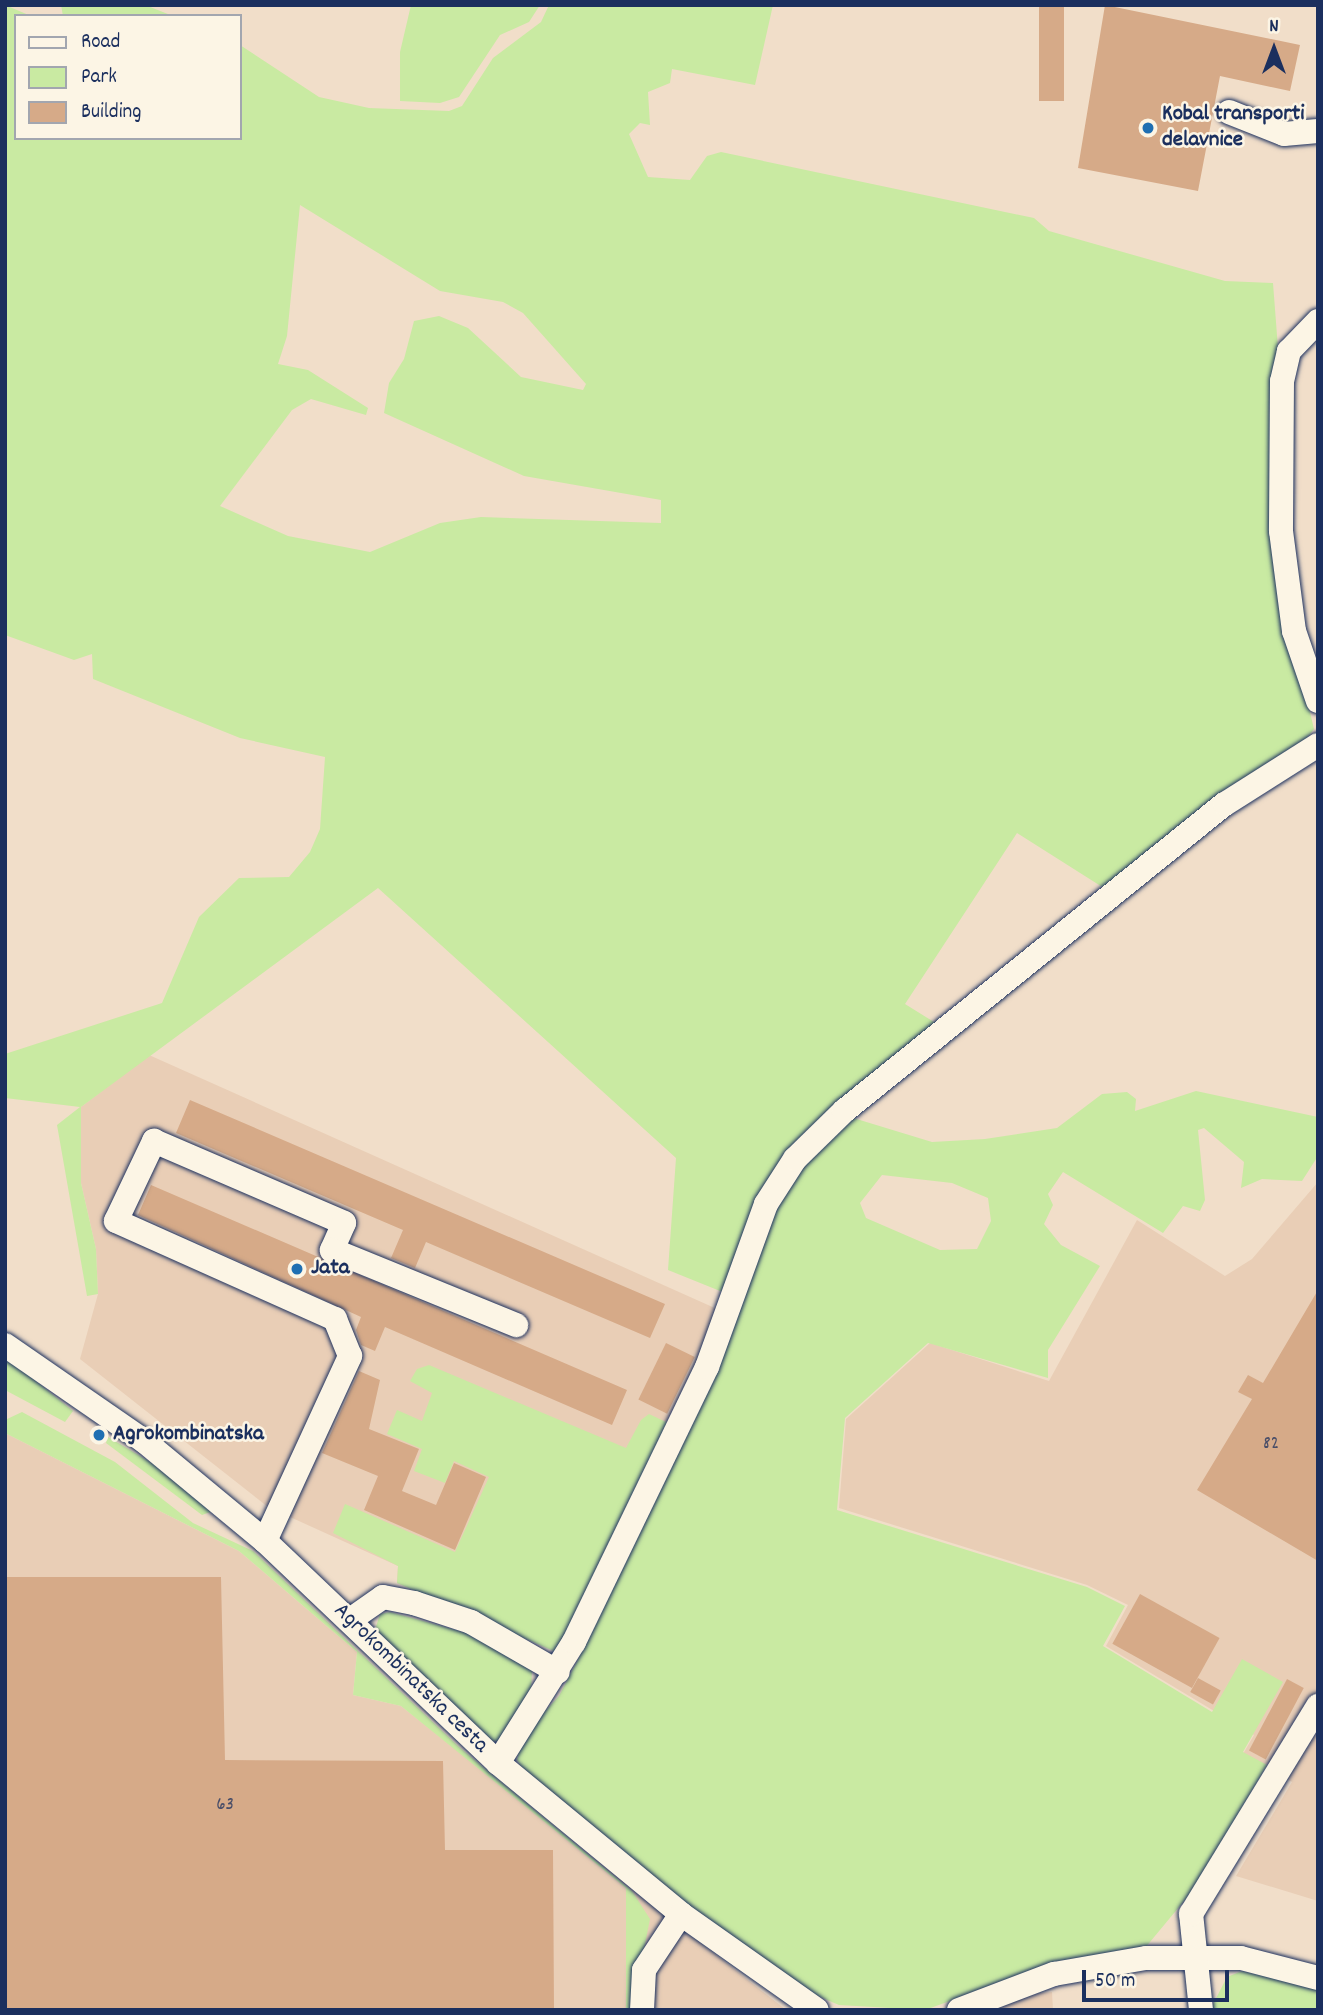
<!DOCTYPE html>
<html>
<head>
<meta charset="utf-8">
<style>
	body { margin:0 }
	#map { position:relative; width:1323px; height:2015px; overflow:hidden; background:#f1dec9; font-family:Dekko,sans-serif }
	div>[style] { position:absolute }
	.built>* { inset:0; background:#e9ceb6 }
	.green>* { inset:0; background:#c9eaa2 }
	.building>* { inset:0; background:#d6aa88; transform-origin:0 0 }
	.roads { filter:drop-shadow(0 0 2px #1b2f5e) drop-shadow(0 0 2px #1b2f5e) }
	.minor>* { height:24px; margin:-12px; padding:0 12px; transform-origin:12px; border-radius:12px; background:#fcf5e5 }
	.dots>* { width:19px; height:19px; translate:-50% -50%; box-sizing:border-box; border:4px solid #fcf5e5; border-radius:50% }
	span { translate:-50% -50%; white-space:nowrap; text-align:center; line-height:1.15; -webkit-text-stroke:5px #fcf5e5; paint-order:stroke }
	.number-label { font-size:19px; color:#4a4e68 }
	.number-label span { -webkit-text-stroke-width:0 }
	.poi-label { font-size:23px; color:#1b2f5e; font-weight:700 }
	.left { translate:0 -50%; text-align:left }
	.street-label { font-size:23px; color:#1b2f5e }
	.frame { position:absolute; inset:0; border:7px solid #1b2f5e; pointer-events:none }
	.legend { position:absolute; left:14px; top:14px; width:228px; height:126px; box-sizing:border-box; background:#fcf5e5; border:2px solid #a2a6af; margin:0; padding:9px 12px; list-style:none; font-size:21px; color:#1b2f5e }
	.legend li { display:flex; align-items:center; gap:14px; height:35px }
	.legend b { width:35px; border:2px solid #a2a6af }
	.north { position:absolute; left:1239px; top:14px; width:70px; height:70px; -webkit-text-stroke:5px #fcf5e5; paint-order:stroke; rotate:0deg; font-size:19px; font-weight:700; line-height:28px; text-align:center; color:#1b2f5e }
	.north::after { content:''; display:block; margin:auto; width:24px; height:32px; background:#1b2f5e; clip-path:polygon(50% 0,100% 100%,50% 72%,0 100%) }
	.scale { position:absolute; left:1082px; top:1970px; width:147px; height:32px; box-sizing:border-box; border:4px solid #1b2f5e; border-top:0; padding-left:9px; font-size:21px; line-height:24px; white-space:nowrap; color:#1b2f5e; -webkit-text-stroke:5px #fcf5e5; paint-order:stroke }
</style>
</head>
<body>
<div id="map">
	<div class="built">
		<div style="clip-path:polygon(149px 1055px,717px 1309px,680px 1414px,454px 1606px,397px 1583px,398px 1566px,268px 1507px,80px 1359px,98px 1294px,96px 1249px,81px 1183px,81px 1107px)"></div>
		<div style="clip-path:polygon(1318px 1182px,1318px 1901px,1236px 1876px,1292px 1782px,1243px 1754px,1254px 1735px,1106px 1646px,1128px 1605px,1087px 1585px,839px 1508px,846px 1419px,930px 1343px,1049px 1381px,1137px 1220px,1225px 1276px,1252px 1259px)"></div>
		<div style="clip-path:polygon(5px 1433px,239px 1551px,357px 1652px,353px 1695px,401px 1706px,786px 2010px,5px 2010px)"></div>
		<div style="clip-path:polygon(1052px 1992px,1053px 2010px,984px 2010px,1014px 1995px)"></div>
	</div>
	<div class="green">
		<div style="clip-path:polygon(evenodd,5px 5px,31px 16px,16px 16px,16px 138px,240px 138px,240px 45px,319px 97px,369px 108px,449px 111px,462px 106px,493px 58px,541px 22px,549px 5px,773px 5px,755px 85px,672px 69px,670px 83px,648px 92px,650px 125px,640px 123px,629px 134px,648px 177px,690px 180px,707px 156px,721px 152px,1034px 218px,1049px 231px,1225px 281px,1273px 283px,1304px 687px,1314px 729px,1299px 748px,1107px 890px,1017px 833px,905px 1004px,942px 1027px,826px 1117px,725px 1293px,668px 1270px,676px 1158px,378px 888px,81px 1107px,81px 1183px,96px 1249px,98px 1294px,87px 1296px,57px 1125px,80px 1107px,5px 1098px,5px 1054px,162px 1003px,199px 917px,239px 878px,289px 877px,310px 852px,320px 829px,325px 757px,240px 738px,93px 679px,92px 654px,74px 660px,5px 635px,5px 5px,300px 205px,440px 291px,503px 302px,523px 313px,586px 384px,583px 390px,521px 377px,468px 328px,439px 316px,414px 321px,404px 359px,389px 383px,384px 413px,524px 476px,661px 500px,661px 523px,481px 517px,440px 523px,370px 552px,288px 536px,220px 506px,292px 410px,311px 399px,366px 415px,368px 408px,308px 370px,278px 364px,287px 336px,300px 205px)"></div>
		<div style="clip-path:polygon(61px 5px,145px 5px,173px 16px,63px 16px)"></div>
		<div style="clip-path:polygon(411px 5px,540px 5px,529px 22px,500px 35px,459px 97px,440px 103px,400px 101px,400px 52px)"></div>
		<div style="clip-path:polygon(evenodd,1196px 1091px,1318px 1117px,1318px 1156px,1302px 1181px,1262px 1179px,1241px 1188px,1244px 1162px,1204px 1128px,1198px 1130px,1205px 1200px,1200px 1211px,1183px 1206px,1163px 1233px,1063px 1172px,1048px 1194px,1053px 1205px,1044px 1224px,1061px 1245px,1100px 1266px,1048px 1350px,1048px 1378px,928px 1343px,845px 1418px,837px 1510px,1087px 1587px,1125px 1606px,1103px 1646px,1212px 1712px,1242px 1659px,1283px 1682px,1243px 1752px,1267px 1765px,1194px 1889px,1145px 1948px,1060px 1961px,925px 2010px,839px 2005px,792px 1985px,729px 1938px,523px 1770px,517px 1760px,522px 1736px,559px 1696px,586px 1644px,788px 1177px,850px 1117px,932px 1142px,985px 1139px,1057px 1128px,1102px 1094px,1127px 1092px,1136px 1099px,1135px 1111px,1196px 1091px,882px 1175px,952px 1183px,988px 1198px,991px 1221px,977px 1249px,940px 1250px,866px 1218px,860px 1203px,882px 1175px)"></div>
		<div style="clip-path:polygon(5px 1356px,73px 1411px,65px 1422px,5px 1390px)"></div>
		<div style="clip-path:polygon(429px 1365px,626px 1448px,641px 1420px,649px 1414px,666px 1422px,669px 1430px,556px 1652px,397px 1583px,398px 1566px,333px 1533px,345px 1504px,455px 1552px,489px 1477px,454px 1461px,445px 1483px,414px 1471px,422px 1449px,387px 1434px,397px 1410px,422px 1421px,432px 1393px,410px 1381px,417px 1369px)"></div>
		<div style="clip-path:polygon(22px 1412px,115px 1462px,193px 1523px,253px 1551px,459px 1747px,632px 1891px,650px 1919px,632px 2010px,626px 2010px,626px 1888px,401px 1706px,353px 1695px,357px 1652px,239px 1551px,5px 1433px,5px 1420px)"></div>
		<div style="clip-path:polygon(108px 1437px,162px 1469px,213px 1511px,202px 1515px,106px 1443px)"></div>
		<div style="clip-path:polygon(390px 1612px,496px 1641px,532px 1669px,531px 1696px,498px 1741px,487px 1742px,375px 1630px,380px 1614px)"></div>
		<div style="clip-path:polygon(1242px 1971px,1318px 1988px,1318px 2010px,1210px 2010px,1227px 1977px)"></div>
	</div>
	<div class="building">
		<div style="left:1039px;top:5px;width:25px;height:96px"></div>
		<div style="clip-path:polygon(1105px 5px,1300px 45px,1290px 91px,1220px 76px,1198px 191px,1078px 168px)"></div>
		<div style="clip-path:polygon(190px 1100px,665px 1304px,650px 1338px,426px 1242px,415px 1268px,391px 1258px,403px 1230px,176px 1133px)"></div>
		<div style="clip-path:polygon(151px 1185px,627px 1390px,612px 1425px,385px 1327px,375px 1351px,361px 1345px,356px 1330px,361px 1317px,138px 1215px)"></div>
		<div style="clip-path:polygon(1318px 1290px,1318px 1561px,1197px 1490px,1252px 1399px,1238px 1392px,1248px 1375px,1263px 1383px)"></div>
		<div style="left:666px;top:1343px;width:32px;height:63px;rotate:26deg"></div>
		<div style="clip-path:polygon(359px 1371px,380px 1380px,369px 1429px,419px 1449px,402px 1491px,436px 1505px,454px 1463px,486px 1477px,455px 1550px,364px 1510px,378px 1476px,322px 1453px)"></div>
		<div style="clip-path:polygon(5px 1577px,221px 1577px,225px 1760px,443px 1761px,445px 1850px,553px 1850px,554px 2010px,5px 2010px)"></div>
		<div style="left:1140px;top:1594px;width:91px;height:57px;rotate:29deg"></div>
		<div style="left:1198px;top:1678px;width:26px;height:16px;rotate:29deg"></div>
		<div style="left:1287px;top:1679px;width:19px;height:81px;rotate:28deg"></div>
	</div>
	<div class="roads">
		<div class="minor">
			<div style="left:1229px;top:112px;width:59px;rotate:21.8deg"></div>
			<div style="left:1284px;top:134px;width:34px;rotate:-5deg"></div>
			<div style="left:1318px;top:321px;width:42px;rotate:134deg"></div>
			<div style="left:1289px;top:351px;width:31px;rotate:103deg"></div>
			<div style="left:1282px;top:381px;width:150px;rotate:90.4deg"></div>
			<div style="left:1281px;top:531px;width:101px;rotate:82.6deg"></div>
			<div style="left:1294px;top:631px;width:74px;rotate:71.1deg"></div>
			<div style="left:5px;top:1345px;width:169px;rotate:34.6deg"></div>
			<div style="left:144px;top:1441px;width:157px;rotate:39.6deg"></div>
			<div style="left:265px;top:1541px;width:322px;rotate:43.6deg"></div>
			<div style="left:498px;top:1763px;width:237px;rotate:39.5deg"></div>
			<div style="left:681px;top:1914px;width:166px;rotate:35.2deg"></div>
			<div style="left:265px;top:1541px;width:204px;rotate:-65.3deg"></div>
			<div style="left:350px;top:1356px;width:40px;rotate:-112deg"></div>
			<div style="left:335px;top:1319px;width:240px;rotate:-155.9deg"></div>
			<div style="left:116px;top:1221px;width:89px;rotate:-64.6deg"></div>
			<div style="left:154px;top:1141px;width:207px;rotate:23.3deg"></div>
			<div style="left:344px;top:1223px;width:30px;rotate:114deg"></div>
			<div style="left:332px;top:1250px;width:199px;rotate:22.2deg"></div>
			<div style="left:350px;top:1620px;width:40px;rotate:-34.9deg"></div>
			<div style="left:383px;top:1597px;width:32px;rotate:11deg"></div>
			<div style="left:414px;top:1603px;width:60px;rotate:18.4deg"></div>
			<div style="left:471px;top:1622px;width:100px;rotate:29.9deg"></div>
			<div style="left:498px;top:1763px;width:143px;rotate:-57.9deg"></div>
			<div style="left:574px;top:1642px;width:305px;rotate:-64.2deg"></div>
			<div style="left:707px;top:1367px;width:173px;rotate:-70.1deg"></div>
			<div style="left:766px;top:1204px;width:54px;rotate:-57.2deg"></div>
			<div style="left:795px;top:1159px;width:69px;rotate:-44.4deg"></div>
			<div style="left:844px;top:1111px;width:489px;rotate:-38.9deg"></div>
			<div style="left:1225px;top:804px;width:110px;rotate:-32.4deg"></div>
			<div style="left:642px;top:2010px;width:40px;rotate:-87.1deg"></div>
			<div style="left:644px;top:1970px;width:67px;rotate:-56.5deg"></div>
			<div style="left:959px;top:2010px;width:102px;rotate:-20.8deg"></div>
			<div style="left:1054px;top:1974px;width:93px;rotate:-9.9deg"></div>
			<div style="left:1146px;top:1958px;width:95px"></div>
			<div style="left:1241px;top:1958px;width:80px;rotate:14.6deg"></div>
			<div style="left:1201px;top:2010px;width:97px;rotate:-95.9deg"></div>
			<div style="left:1191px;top:1914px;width:244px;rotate:-58.6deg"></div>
		</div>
	</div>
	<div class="dots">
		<div style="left:1148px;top:128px;background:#1f6fb2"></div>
		<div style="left:297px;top:1269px;background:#1f6fb2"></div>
		<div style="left:99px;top:1435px;background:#1f6fb2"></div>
	</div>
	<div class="number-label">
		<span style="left:1271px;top:1445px">82</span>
		<span style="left:225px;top:1806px">63</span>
	</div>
	<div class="poi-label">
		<span class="left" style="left:1162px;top:128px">Kobal transporti<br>delavnice</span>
		<span class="left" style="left:311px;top:1269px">Jata</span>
		<span class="left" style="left:113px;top:1435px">Agrokombinatska</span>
	</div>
	<div class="street-label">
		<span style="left:410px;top:1679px;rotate:44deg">Agrokombinatska cesta</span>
	</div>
	<div class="frame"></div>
	<ul class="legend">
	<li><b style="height:9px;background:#fcf5e5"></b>Road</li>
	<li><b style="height:19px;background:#c9eaa2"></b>Park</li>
	<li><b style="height:19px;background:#d6aa88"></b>Building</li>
	</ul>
	<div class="north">N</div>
	<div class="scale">50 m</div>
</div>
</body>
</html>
